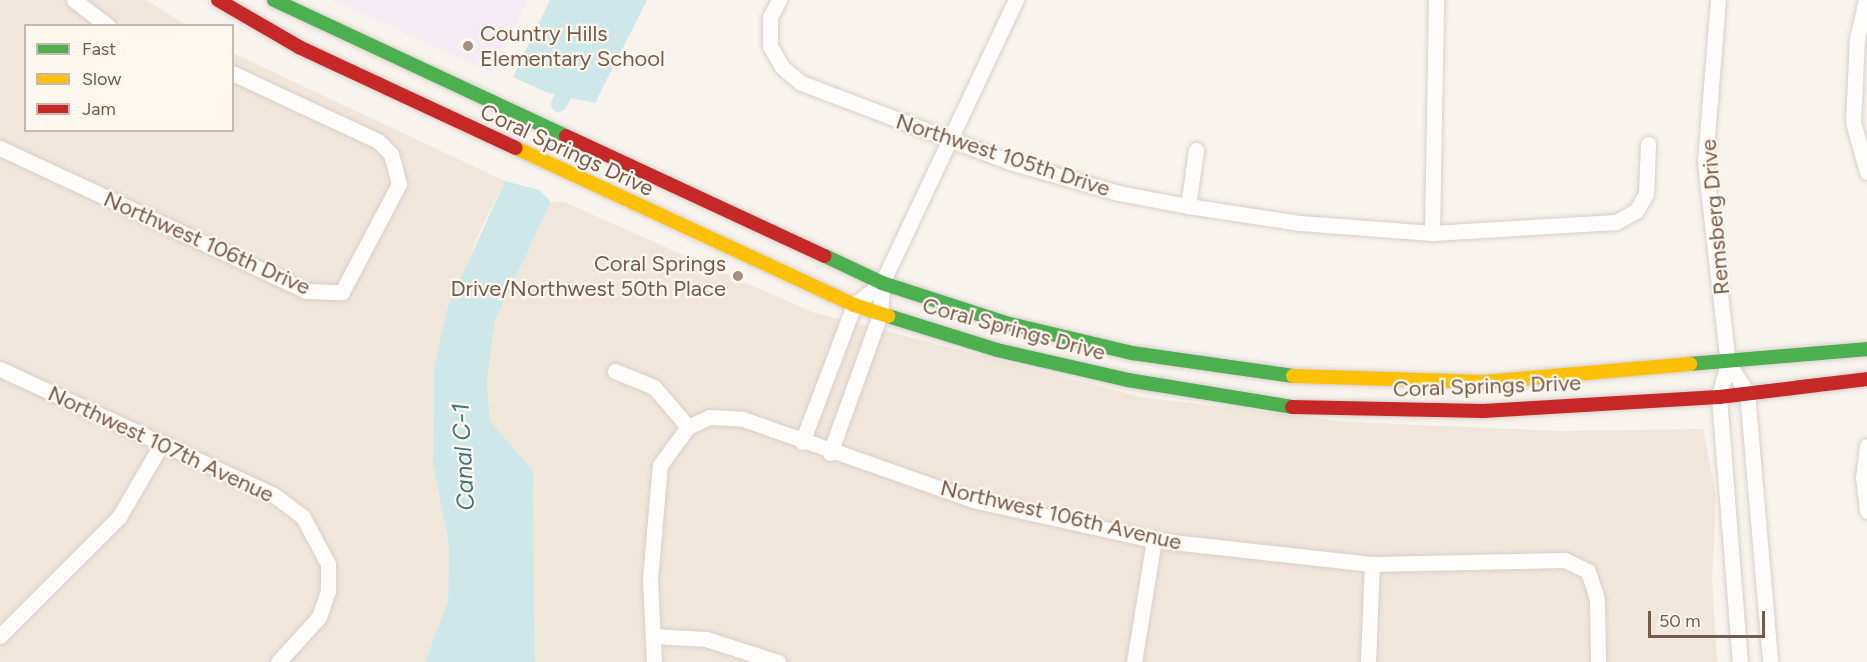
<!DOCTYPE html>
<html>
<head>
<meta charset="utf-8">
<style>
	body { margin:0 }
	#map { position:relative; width:1867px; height:662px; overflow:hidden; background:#f8f3ed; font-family:Figtree,sans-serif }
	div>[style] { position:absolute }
	.residential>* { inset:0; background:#f1e6da }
	.education>* { inset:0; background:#f4ebf4 }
	.water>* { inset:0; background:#cee8ea }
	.canal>* { height:16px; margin:-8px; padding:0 8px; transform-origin:8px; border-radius:8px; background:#cee8ea }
	.roads { filter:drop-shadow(0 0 2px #d8cfca) drop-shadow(0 0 2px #d8cfca) }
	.street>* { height:15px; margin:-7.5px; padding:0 7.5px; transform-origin:7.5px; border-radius:7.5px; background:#fefdfc }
	.fast>* { height:14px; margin:-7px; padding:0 7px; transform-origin:7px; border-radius:7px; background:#4caf50 }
	.slow>* { height:14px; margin:-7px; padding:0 7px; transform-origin:7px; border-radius:7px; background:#ffc107 }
	.jam>* { height:14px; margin:-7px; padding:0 7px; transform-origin:7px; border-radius:7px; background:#c62828 }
	.dots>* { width:16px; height:16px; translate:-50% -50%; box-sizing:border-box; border:3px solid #fff8ef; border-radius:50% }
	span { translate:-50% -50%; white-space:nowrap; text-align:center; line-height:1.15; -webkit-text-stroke:4.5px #fff8ef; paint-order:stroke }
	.poi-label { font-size:22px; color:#79594b }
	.left { translate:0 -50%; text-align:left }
	.right { translate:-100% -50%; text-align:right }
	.street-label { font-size:22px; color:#79594b }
	.water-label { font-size:24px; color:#3d767e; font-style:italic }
	.legend { position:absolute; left:24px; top:24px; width:210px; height:108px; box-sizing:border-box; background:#fff8ef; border:2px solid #c9b8ad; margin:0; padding:8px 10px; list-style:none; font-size:18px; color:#79594b }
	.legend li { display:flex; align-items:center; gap:12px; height:30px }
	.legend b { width:30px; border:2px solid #c9b8ad }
	.scale { position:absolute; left:1648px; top:611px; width:117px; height:27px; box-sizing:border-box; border:3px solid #79594b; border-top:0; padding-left:8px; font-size:18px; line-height:21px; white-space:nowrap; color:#79594b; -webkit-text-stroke:4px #fff8ef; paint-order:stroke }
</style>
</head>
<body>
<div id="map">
	<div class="residential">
		<div style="clip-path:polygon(0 0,146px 0,186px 25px,26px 26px,26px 130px,232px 130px,233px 53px,505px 181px,477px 237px,434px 367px,433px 465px,449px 544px,448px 601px,425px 662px,0 662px)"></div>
		<div style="clip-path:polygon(551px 202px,564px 202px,812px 312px,1141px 397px,1349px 422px,1560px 431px,1703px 429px,1716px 496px,1712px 580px,1717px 662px,535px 662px,533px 470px,490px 421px,487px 381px,495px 321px)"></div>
	</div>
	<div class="education">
		<div style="clip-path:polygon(333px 0,528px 0,492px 73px)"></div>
	</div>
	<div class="water">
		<div style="clip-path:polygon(550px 0,647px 0,595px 103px,548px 93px,513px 77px)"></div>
		<div style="clip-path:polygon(505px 181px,539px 190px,551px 202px,495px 321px,487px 381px,490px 421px,533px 470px,535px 662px,425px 662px,448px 601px,449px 544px,433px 465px,434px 367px,449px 304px)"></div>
	</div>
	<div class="canal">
		<div style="left:559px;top:104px;width:29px;rotate:-63deg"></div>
	</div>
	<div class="roads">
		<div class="street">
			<div style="left:74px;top:0;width:43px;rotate:37.4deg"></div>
			<div style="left:779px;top:0;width:19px;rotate:118deg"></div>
			<div style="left:770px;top:17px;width:29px;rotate:90deg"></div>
			<div style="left:770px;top:46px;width:24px;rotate:60deg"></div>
			<div style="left:782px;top:67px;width:25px;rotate:40deg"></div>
			<div style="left:801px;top:83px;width:223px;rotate:20.7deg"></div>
			<div style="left:1010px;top:162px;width:113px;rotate:15.9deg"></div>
			<div style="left:1119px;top:193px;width:70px;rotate:10.7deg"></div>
			<div style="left:1718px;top:0;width:163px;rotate:94.6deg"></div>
			<div style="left:1705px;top:162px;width:202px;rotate:83.5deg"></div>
			<div style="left:1728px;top:363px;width:35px;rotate:105deg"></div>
			<div style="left:1719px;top:397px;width:266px;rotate:85.5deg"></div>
			<div style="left:1866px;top:0;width:39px;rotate:103deg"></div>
			<div style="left:1857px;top:38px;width:84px;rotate:92.7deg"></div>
			<div style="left:1853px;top:122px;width:52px;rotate:74.4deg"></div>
			<div style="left:0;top:148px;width:338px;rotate:25deg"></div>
			<div style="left:306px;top:291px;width:36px;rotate:2deg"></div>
			<div style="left:342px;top:292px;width:122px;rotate:-62.2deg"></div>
			<div style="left:399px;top:184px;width:31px;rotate:-105deg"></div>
			<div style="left:391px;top:154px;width:18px;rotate:-135deg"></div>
			<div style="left:378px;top:141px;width:161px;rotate:-155deg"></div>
			<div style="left:1196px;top:150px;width:57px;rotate:98.1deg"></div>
			<div style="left:1188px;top:206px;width:114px;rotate:8.6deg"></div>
			<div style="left:1301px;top:223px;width:131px;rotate:4.4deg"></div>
			<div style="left:1432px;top:233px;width:184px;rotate:-3.4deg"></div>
			<div style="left:1616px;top:222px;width:23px;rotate:-29deg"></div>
			<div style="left:1636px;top:211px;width:20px;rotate:-60deg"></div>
			<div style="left:1646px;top:194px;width:50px;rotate:-87.7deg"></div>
			<div style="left:1432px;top:233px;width:233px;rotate:-89deg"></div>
			<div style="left:1728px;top:363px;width:35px;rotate:57deg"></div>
			<div style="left:1747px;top:392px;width:271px;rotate:85.1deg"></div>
			<div style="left:0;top:369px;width:302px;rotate:24.7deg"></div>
			<div style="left:274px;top:495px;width:36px;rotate:37deg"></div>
			<div style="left:303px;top:517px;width:53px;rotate:62deg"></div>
			<div style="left:328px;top:564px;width:27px;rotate:90deg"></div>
			<div style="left:328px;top:591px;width:28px;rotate:109deg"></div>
			<div style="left:319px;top:617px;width:61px;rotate:132.3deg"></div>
			<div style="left:615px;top:371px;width:42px;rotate:22.3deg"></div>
			<div style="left:654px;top:387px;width:52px;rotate:49.6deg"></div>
			<div style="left:802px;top:442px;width:147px;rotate:-69.2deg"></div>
			<div style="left:854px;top:305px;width:36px;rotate:-38deg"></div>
			<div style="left:1867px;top:446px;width:31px;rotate:97deg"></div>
			<div style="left:1863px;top:477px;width:34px;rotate:83deg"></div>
			<div style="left:830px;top:453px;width:147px;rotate:-70.1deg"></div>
			<div style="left:880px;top:315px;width:32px;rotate:-86deg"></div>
			<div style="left:882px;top:283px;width:313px;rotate:-64.7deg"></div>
			<div style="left:0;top:636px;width:168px;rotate:-45deg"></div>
			<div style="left:119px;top:517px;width:86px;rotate:-59.8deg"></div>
			<div style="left:653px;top:636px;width:53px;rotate:3.2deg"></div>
			<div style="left:706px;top:639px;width:76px;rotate:17.7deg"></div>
			<div style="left:654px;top:662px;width:83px;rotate:-92.8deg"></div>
			<div style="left:650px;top:579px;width:114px;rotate:-85deg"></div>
			<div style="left:660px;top:465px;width:47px;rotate:-53.6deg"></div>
			<div style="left:688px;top:427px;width:23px;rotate:-25deg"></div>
			<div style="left:709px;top:417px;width:34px;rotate:3deg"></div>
			<div style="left:743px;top:419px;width:244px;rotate:19.4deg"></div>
			<div style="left:973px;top:500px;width:185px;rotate:12.5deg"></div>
			<div style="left:1154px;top:540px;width:219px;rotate:6.3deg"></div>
			<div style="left:1372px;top:564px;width:193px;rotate:-1.2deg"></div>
			<div style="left:1565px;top:560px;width:25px;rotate:26deg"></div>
			<div style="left:1588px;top:571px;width:29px;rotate:72deg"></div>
			<div style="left:1597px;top:599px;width:63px;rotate:89.1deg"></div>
			<div style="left:1134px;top:662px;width:124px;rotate:-80.7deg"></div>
			<div style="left:1368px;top:662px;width:98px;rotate:-87.7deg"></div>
		</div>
		<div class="fast">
			<div style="left:274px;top:0;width:322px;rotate:25deg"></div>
			<div style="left:825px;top:256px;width:63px;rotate:25.3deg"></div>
			<div style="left:882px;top:283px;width:130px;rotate:17.9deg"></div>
			<div style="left:1006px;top:323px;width:130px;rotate:13.4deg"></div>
			<div style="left:1132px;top:353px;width:163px;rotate:8.1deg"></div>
			<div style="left:888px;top:316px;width:114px;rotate:17.3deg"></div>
			<div style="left:997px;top:350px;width:134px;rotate:12.9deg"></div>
			<div style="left:1128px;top:380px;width:166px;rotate:9.3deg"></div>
			<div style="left:1690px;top:364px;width:178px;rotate:-4.8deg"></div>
		</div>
		<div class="slow">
			<div style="left:516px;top:148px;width:373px;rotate:24.9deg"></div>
			<div style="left:854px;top:305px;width:36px;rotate:18deg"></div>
			<div style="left:1293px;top:376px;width:191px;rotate:1.8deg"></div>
			<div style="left:1484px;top:382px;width:207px;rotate:-5deg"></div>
		</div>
		<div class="jam">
			<div style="left:218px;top:0;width:94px;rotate:30.1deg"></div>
			<div style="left:299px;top:47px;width:239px;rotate:25deg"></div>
			<div style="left:566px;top:136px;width:285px;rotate:24.9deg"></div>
			<div style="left:1292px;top:407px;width:191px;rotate:1.2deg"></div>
			<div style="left:1483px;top:411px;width:236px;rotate:-3.4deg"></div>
			<div style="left:1719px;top:397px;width:149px;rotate:-6.9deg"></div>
		</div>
	</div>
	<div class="dots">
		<div style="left:468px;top:46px;background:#a58f84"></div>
		<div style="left:738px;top:276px;background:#a58f84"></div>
	</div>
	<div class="poi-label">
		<span class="left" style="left:480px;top:46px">Country Hills<br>Elementary School</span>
		<span class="right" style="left:726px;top:276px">Coral Springs<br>Drive/Northwest 50th Place</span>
	</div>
	<div class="street-label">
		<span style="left:567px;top:150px;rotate:25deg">Coral Springs Drive</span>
		<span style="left:1003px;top:155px;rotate:18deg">Northwest 105th Drive</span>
		<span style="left:1715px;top:217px;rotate:-95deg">Remsberg Drive</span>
		<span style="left:207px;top:243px;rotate:24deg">Northwest 106th Drive</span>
		<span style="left:1014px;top:329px;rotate:15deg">Coral Springs Drive</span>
		<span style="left:1487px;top:386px;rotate:-2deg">Coral Springs Drive</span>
		<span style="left:161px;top:444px;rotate:25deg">Northwest 107th Avenue</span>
		<span style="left:1061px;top:515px;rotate:13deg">Northwest 106th Avenue</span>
	</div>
	<div class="water-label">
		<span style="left:463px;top:457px;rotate:-93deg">Canal C-1</span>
	</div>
	<ul class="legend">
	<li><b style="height:8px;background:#4caf50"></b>Fast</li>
	<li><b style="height:8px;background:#ffc107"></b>Slow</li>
	<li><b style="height:8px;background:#c62828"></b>Jam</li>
	</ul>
	<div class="scale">50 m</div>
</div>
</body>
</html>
